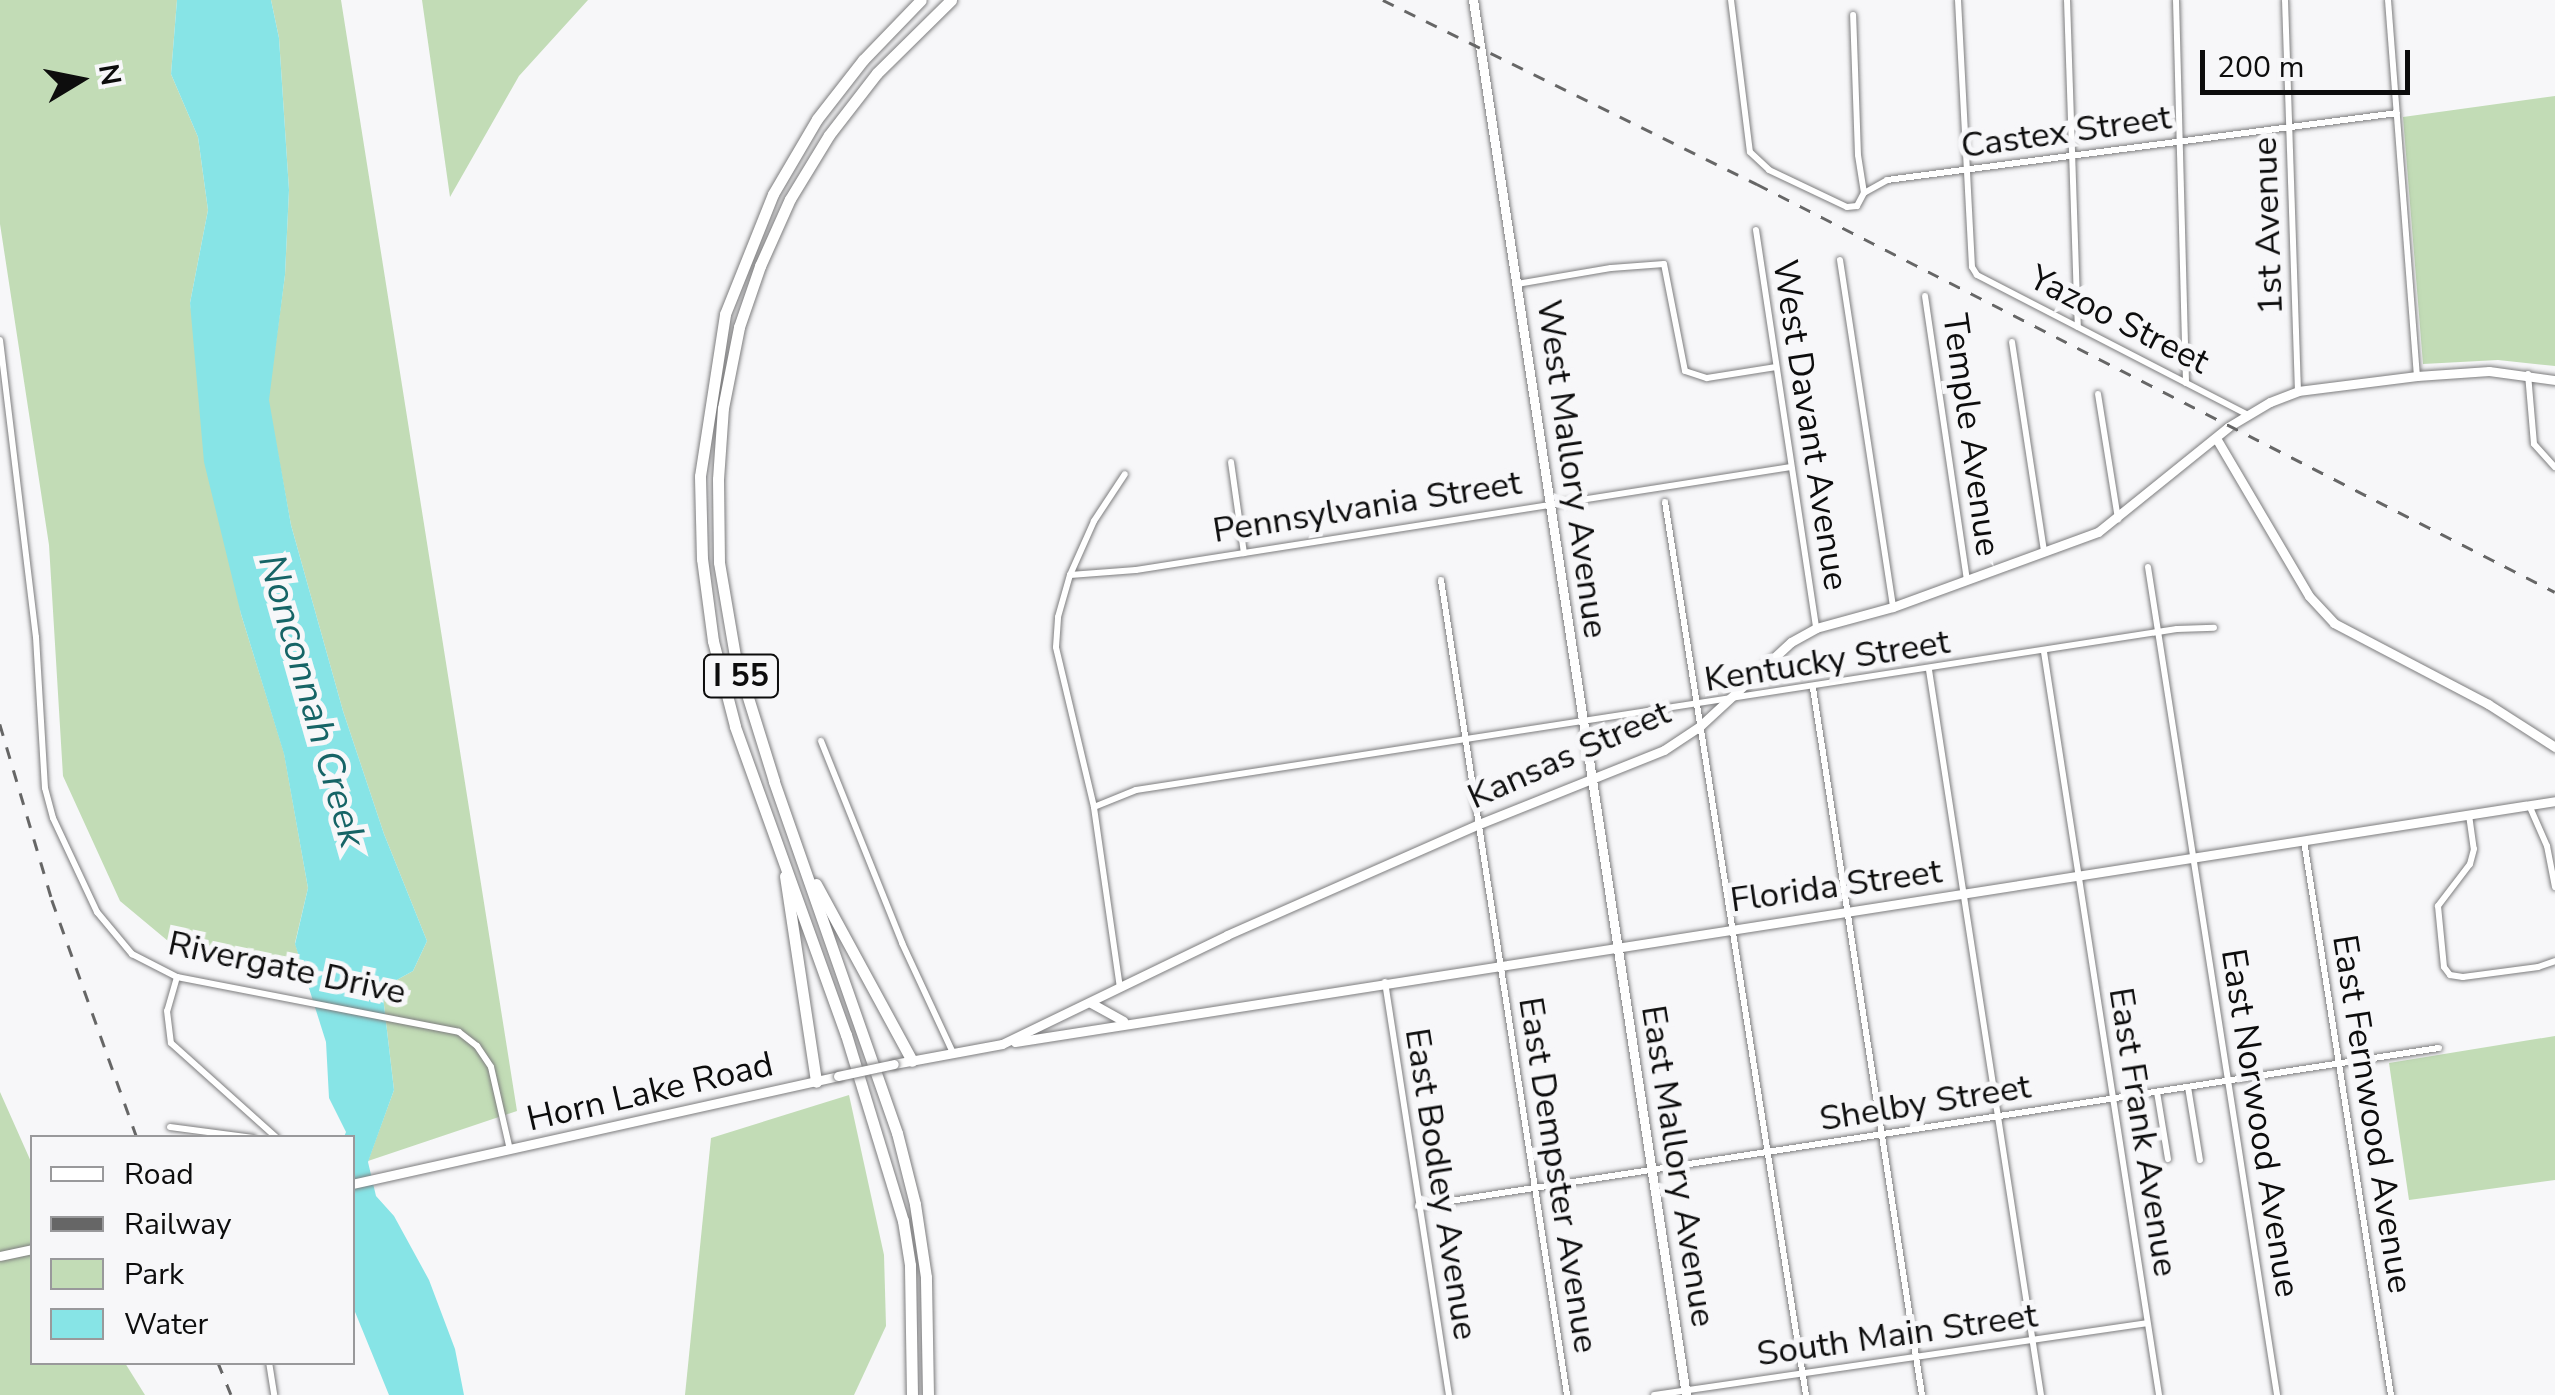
<!DOCTYPE html>
<html>
<head>
<meta charset="utf-8">
<style>
	body { margin:0 }
	#map { position:relative; width:2555px; height:1395px; overflow:hidden; background:#f7f7f9; font-family:"Nunito Sans",sans-serif }
	div>[style] { position:absolute }
	.green>* { inset:0; background:#c2dcb6 }
	.water>* { inset:0; background:#87e4e6 }
	.roads { filter:drop-shadow(0 0 2px #7d7d7e) drop-shadow(0 0 2px #7d7d7e) }
	.street>* { height:6px; margin:-3px; padding:0 3px; transform-origin:3px; border-radius:3px; background:#fff }
	.secondary>* { height:9px; margin:-4.5px; padding:0 4.5px; transform-origin:4.5px; border-radius:4.5px; background:#fff }
	.highway>* { height:11px; margin:-5.5px; padding:0 5.5px; transform-origin:5.5px; border-radius:5.5px; background:#fff }
	.rail>* { height:2.5px; margin-top:-1.25px; transform-origin:0; background:repeating-linear-gradient(90deg,#666 0 12px,transparent 0 24px) }
	.bridges { filter:drop-shadow(0 0 2px #7d7d7e) drop-shadow(0 0 2px #7d7d7e) }
	.secondary-bridge>* { height:9px; margin:-4.5px; padding:0 4.5px; transform-origin:4.5px; border-radius:4.5px; background:#fff }
	span { translate:-50% -50%; white-space:nowrap; text-align:center; line-height:1.15; -webkit-text-stroke:10px #f7f7f9; paint-order:stroke }
	.shield-label span { padding:2px 8px; background:#f7f7f9; border:2px solid; border-radius:8px; -webkit-text-stroke-width:0 }
	.shield-label { font-size:32px; color:#0d0d0d; font-weight:700 }
	.street-label { font-size:35px; color:#0d0d0d }
	.water-label { font-size:38px; color:#166466; font-style:italic }
	.legend { position:absolute; left:30px; top:1135px; width:325px; height:230px; box-sizing:border-box; background:#f7f7f9; border:2px solid #99999b; margin:0; padding:12px 18px; list-style:none; font-size:30px; color:#0d0d0d }
	.legend li { display:flex; align-items:center; gap:20px; height:50px }
	.legend b { width:50px; border:2px solid #99999b }
	.north { position:absolute; left:30px; top:30px; width:100px; height:100px; -webkit-text-stroke:8px #f7f7f9; paint-order:stroke; rotate:80deg; font-size:28px; font-weight:700; line-height:40px; text-align:center; color:#0d0d0d }
	.north::after { content:''; display:block; margin:auto; width:35px; height:45px; background:#0d0d0d; clip-path:polygon(50% 0,100% 100%,50% 72%,0 100%) }
	.scale { position:absolute; left:2200px; top:50px; width:210px; height:45px; box-sizing:border-box; border:5px solid #0d0d0d; border-top:0; padding-left:12px; font-size:30px; line-height:35px; white-space:nowrap; color:#0d0d0d; -webkit-text-stroke:8px #f7f7f9; paint-order:stroke }
</style>
</head>
<body>
<div id="map">
	<div class="green">
		<div style="clip-path:polygon(0 0,177px 0,171px 74px,198px 137px,208px 210px,190px 303px,241px 614px,284px 753px,308px 888px,295px 943px,307px 982px,168px 941px,120px 901px,63px 776px,49px 545px,0 224px)"></div>
		<div style="clip-path:polygon(271px 0,341px 0,517px 1111px,368px 1161px,394px 1090px,382px 988px,413px 971px,427px 941px,384px 834px,343px 711px,291px 525px,268px 400px,285px 275px,289px 190px,279px 38px)"></div>
		<div style="clip-path:polygon(422px 0,588px 0,519px 76px,450px 197px)"></div>
		<div style="clip-path:polygon(2555px 96px,2555px 366px,2498px 360px,2423px 364px,2403px 117px)"></div>
		<div style="clip-path:polygon(2555px 1036px,2555px 1180px,2409px 1200px,2389px 1063px)"></div>
		<div style="clip-path:polygon(0 1092px,32px 1164px,32px 1362px,125px 1363px,145px 1395px,0 1395px)"></div>
		<div style="clip-path:polygon(849px 1095px,884px 1255px,886px 1326px,854px 1395px,685px 1395px,711px 1138px)"></div>
	</div>
	<div class="water">
		<div style="clip-path:polygon(177px 0,271px 0,279px 38px,289px 190px,285px 275px,269px 400px,291px 525px,343px 711px,384px 834px,427px 941px,413px 971px,382px 988px,394px 1090px,368px 1162px,376px 1196px,394px 1216px,429px 1280px,455px 1349px,464px 1395px,389px 1395px,353px 1307px,352px 1138px,344px 1137px,346px 1132px,329px 1098px,326px 1042px,295px 944px,308px 888px,284px 754px,241px 614px,204px 462px,190px 303px,208px 210px,198px 137px,171px 74px)"></div>
	</div>
	<div class="roads">
		<div class="street">
			<div style="left:1731px;top:0;width:153px;rotate:82.9deg"></div>
			<div style="left:1750px;top:152px;width:26px;rotate:43deg"></div>
			<div style="left:1769px;top:170px;width:86px;rotate:25.4deg"></div>
			<div style="left:1847px;top:207px;width:10px;rotate:-6deg"></div>
			<div style="left:1857px;top:206px;width:15px;rotate:-62deg"></div>
			<div style="left:1864px;top:193px;width:38px;rotate:-99deg"></div>
			<div style="left:1858px;top:155px;width:140px;rotate:-92deg"></div>
			<div style="left:1958px;top:0;width:267px;rotate:87deg"></div>
			<div style="left:1972px;top:267px;width:9px;rotate:58deg"></div>
			<div style="left:1977px;top:275px;width:303px;rotate:27.3deg"></div>
			<div style="left:2067px;top:0;width:327px;rotate:88.1deg"></div>
			<div style="left:2176px;top:0;width:383px;rotate:88.5deg"></div>
			<div style="left:2285px;top:0;width:391px;rotate:88.1deg"></div>
			<div style="left:2388px;top:0;width:377px;rotate:85.6deg"></div>
			<div style="left:1864px;top:193px;width:26px;rotate:-29deg"></div>
			<div style="left:1887px;top:180px;width:514px;rotate:-7.48deg"></div>
			<div style="left:1756px;top:230px;width:402px;rotate:81.4deg"></div>
			<div style="left:1840px;top:260px;width:351px;rotate:81.3deg"></div>
			<div style="left:1517px;top:284px;width:95px;rotate:-9.7deg"></div>
			<div style="left:1611px;top:268px;width:53px;rotate:-4.3deg"></div>
			<div style="left:1664px;top:264px;width:109px;rotate:78.9deg"></div>
			<div style="left:1685px;top:371px;width:23px;rotate:18deg"></div>
			<div style="left:1707px;top:378px;width:70px;rotate:-9.1deg"></div>
			<div style="left:1925px;top:296px;width:287px;rotate:81.6deg"></div>
			<div style="left:0;top:340px;width:299px;rotate:83.1deg"></div>
			<div style="left:36px;top:637px;width:151px;rotate:86.6deg"></div>
			<div style="left:45px;top:788px;width:31px;rotate:75deg"></div>
			<div style="left:53px;top:818px;width:104px;rotate:64.9deg"></div>
			<div style="left:97px;top:912px;width:55px;rotate:50.2deg"></div>
			<div style="left:132px;top:954px;width:51px;rotate:27.1deg"></div>
			<div style="left:177px;top:977px;width:287px;rotate:11deg"></div>
			<div style="left:459px;top:1032px;width:23px;rotate:38deg"></div>
			<div style="left:477px;top:1046px;width:25px;rotate:56deg"></div>
			<div style="left:491px;top:1067px;width:85px;rotate:77.1deg"></div>
			<div style="left:2012px;top:342px;width:212px;rotate:81.3deg"></div>
			<div style="left:2528px;top:374px;width:70px;rotate:85.1deg"></div>
			<div style="left:2534px;top:444px;width:31px;rotate:48deg"></div>
			<div style="left:2098px;top:394px;width:127px;rotate:80.9deg"></div>
			<div style="left:1231px;top:462px;width:92px;rotate:81.9deg"></div>
			<div style="left:1665px;top:502px;width:904px;rotate:81.03deg"></div>
			<div style="left:2148px;top:567px;width:838px;rotate:81.14deg"></div>
			<div style="left:1070px;top:575px;width:66px;rotate:-4.3deg"></div>
			<div style="left:1136px;top:570px;width:663px;rotate:-8.94deg"></div>
			<div style="left:1441px;top:580px;width:825px;rotate:81.21deg"></div>
			<div style="left:2044px;top:652px;width:752px;rotate:81.2deg"></div>
			<div style="left:1929px;top:670px;width:734px;rotate:81.22deg"></div>
			<div style="left:1813px;top:688px;width:715px;rotate:81.24deg"></div>
			<div style="left:821px;top:741px;width:218px;rotate:68.1deg"></div>
			<div style="left:902px;top:943px;width:121px;rotate:65.1deg"></div>
			<div style="left:2529px;top:805px;width:45px;rotate:66.3deg"></div>
			<div style="left:2547px;top:846px;width:42px;rotate:79deg"></div>
			<div style="left:1094px;top:807px;width:45px;rotate:-22deg"></div>
			<div style="left:1136px;top:790px;width:1053px;rotate:-8.79deg"></div>
			<div style="left:2177px;top:629px;width:37px;rotate:-2deg"></div>
			<div style="left:2469px;top:815px;width:34px;rotate:82deg"></div>
			<div style="left:2474px;top:849px;width:16px;rotate:105deg"></div>
			<div style="left:2470px;top:864px;width:53px;rotate:127.3deg"></div>
			<div style="left:2438px;top:906px;width:61px;rotate:84.4deg"></div>
			<div style="left:2444px;top:967px;width:10px;rotate:53deg"></div>
			<div style="left:2450px;top:975px;width:13px;rotate:9deg"></div>
			<div style="left:2463px;top:977px;width:76px;rotate:-7.6deg"></div>
			<div style="left:2538px;top:967px;width:18px;rotate:-19deg"></div>
			<div style="left:2304px;top:841px;width:561px;rotate:81.08deg"></div>
			<div style="left:177px;top:977px;width:35px;rotate:106deg"></div>
			<div style="left:167px;top:1011px;width:32px;rotate:83deg"></div>
			<div style="left:171px;top:1043px;width:142px;rotate:41.9deg"></div>
			<div style="left:1385px;top:982px;width:418px;rotate:81.2deg"></div>
			<div style="left:1120px;top:988px;width:183px;rotate:-98.2deg"></div>
			<div style="left:1094px;top:807px;width:164px;rotate:-103.4deg"></div>
			<div style="left:1056px;top:647px;width:30px;rotate:-86deg"></div>
			<div style="left:1058px;top:617px;width:44px;rotate:-74.1deg"></div>
			<div style="left:1070px;top:575px;width:59px;rotate:-66deg"></div>
			<div style="left:1094px;top:521px;width:56px;rotate:-56.6deg"></div>
			<div style="left:2188px;top:1087px;width:74px;rotate:80.7deg"></div>
			<div style="left:2157px;top:1092px;width:68px;rotate:80.7deg"></div>
			<div style="left:170px;top:1127px;width:84px;rotate:7.5deg"></div>
			<div style="left:1418px;top:1206px;width:1033px;rotate:-8.8deg"></div>
			<div style="left:269px;top:1362px;width:33px;rotate:81deg"></div>
			<div style="left:1654px;top:1395px;width:498px;rotate:-8.3deg"></div>
		</div>
		<div class="secondary">
			<div style="left:1473px;top:0;width:1411px;rotate:81.32deg"></div>
			<div style="left:2216px;top:438px;width:183px;rotate:59.5deg"></div>
			<div style="left:2309px;top:596px;width:37px;rotate:47deg"></div>
			<div style="left:2334px;top:623px;width:174px;rotate:27.7deg"></div>
			<div style="left:2488px;top:704px;width:80px;rotate:32.7deg"></div>
			<div style="left:1091px;top:1003px;width:37px;rotate:29deg"></div>
			<div style="left:1015px;top:1042px;width:1559px;rotate:-8.89deg"></div>
			<div style="left:894px;top:1064px;width:110px;rotate:-10.5deg"></div>
			<div style="left:1002px;top:1044px;width:250px;rotate:-25.8deg"></div>
			<div style="left:1227px;top:935px;width:275px;rotate:-23.8deg"></div>
			<div style="left:1479px;top:824px;width:199px;rotate:-21.8deg"></div>
			<div style="left:1664px;top:750px;width:43px;rotate:-33.7deg"></div>
			<div style="left:1700px;top:726px;width:124px;rotate:-42.7deg"></div>
			<div style="left:1791px;top:642px;width:29px;rotate:-29deg"></div>
			<div style="left:1816px;top:628px;width:80px;rotate:-15.3deg"></div>
			<div style="left:1893px;top:607px;width:218px;rotate:-20.1deg"></div>
			<div style="left:2098px;top:532px;width:167px;rotate:-38.9deg"></div>
			<div style="left:2228px;top:427px;width:49px;rotate:-30.8deg"></div>
			<div style="left:2270px;top:402px;width:30px;rotate:-21deg"></div>
			<div style="left:2298px;top:391px;width:120px;rotate:-7.2deg"></div>
			<div style="left:2417px;top:376px;width:72px;rotate:-4deg"></div>
			<div style="left:2489px;top:371px;width:67px;rotate:7.8deg"></div>
			<div style="left:352px;top:1184px;width:498px;rotate:-12.5deg"></div>
			<div style="left:0;top:1256px;width:33px;rotate:-12deg"></div>
		</div>
		<div class="highway">
			<div style="left:785px;top:876px;width:208px;rotate:81.4deg"></div>
			<div style="left:816px;top:884px;width:201px;rotate:61.5deg"></div>
			<div style="left:912px;top:1395px;width:130px;rotate:-90.9deg"></div>
			<div style="left:910px;top:1265px;width:45px;rotate:-99deg"></div>
			<div style="left:903px;top:1221px;width:195px;rotate:-107deg"></div>
			<div style="left:846px;top:1035px;width:328px;rotate:-109.8deg"></div>
			<div style="left:735px;top:726px;width:88px;rotate:-104.5deg"></div>
			<div style="left:713px;top:641px;width:83px;rotate:-97.6deg"></div>
			<div style="left:702px;top:559px;width:83px;rotate:-91.4deg"></div>
			<div style="left:700px;top:476px;width:164px;rotate:-81.2deg"></div>
			<div style="left:725px;top:314px;width:129px;rotate:-68.2deg"></div>
			<div style="left:773px;top:194px;width:87px;rotate:-59.6deg"></div>
			<div style="left:817px;top:119px;width:75px;rotate:-52.1deg"></div>
			<div style="left:863px;top:60px;width:83px;rotate:-46deg"></div>
			<div style="left:928px;top:1395px;width:118px;rotate:-91deg"></div>
			<div style="left:926px;top:1277px;width:74px;rotate:-98.6deg"></div>
			<div style="left:915px;top:1204px;width:73px;rotate:-104.2deg"></div>
			<div style="left:897px;top:1133px;width:373px;rotate:-109.3deg"></div>
			<div style="left:774px;top:781px;width:131px;rotate:-107.3deg"></div>
			<div style="left:735px;top:656px;width:95px;rotate:-99.7deg"></div>
			<div style="left:719px;top:562px;width:83px;rotate:-90.7deg"></div>
			<div style="left:718px;top:479px;width:71px;rotate:-86deg"></div>
			<div style="left:723px;top:408px;width:83px;rotate:-78.8deg"></div>
			<div style="left:739px;top:327px;width:65px;rotate:-71deg"></div>
			<div style="left:760px;top:266px;width:73px;rotate:-65.9deg"></div>
			<div style="left:790px;top:199px;width:75px;rotate:-58.6deg"></div>
			<div style="left:829px;top:135px;width:78px;rotate:-52.3deg"></div>
			<div style="left:877px;top:73px;width:104px;rotate:-44.6deg"></div>
		</div>
	</div>
	<div class="rail">
		<div style="left:1383px;top:0;width:417px;rotate:26.2deg"></div>
		<div style="left:1757px;top:184px;width:896px;rotate:27.08deg"></div>
		<div style="left:0;top:724px;width:184px;rotate:73.5deg"></div>
		<div style="left:52px;top:900px;width:253px;rotate:70.3deg"></div>
		<div style="left:218px;top:1362px;width:35px;rotate:68deg"></div>
	</div>
	<div class="bridges">
		<div class="secondary-bridge">
			<div style="left:838px;top:1076px;width:57px;rotate:-12.1deg"></div>
		</div>
	</div>
	<div class="shield-label">
		<span style="left:741px;top:676px">I 55</span>
	</div>
	<div class="street-label">
		<span style="left:2066px;top:132px;rotate:-8deg">Castex Street</span>
		<span style="left:2268px;top:226px;rotate:-92deg">1st Avenue</span>
		<span style="left:2119px;top:320px;rotate:27deg">Yazoo Street</span>
		<span style="left:1810px;top:425px;rotate:81deg">West Davant Avenue</span>
		<span style="left:1971px;top:435px;rotate:82deg">Temple Avenue</span>
		<span style="left:1572px;top:469px;rotate:82deg">West Mallory Avenue</span>
		<span style="left:1367px;top:507px;rotate:-9deg">Pennsylvania Street</span>
		<span style="left:1827px;top:661px;rotate:-9deg">Kentucky Street</span>
		<span style="left:1569px;top:755px;rotate:-24deg">Kansas Street</span>
		<span style="left:1836px;top:886px;rotate:-8deg">Florida Street</span>
		<span style="left:287px;top:968px;rotate:12deg">Rivergate Drive</span>
		<span style="left:650px;top:1092px;rotate:-13deg">Horn Lake Road</span>
		<span style="left:1925px;top:1103px;rotate:-9deg">Shelby Street</span>
		<span style="left:2372px;top:1114px;rotate:81deg">East Fernwood Avenue</span>
		<span style="left:2260px;top:1123px;rotate:81deg">East Norwood Avenue</span>
		<span style="left:2143px;top:1132px;rotate:81deg">East Frank Avenue</span>
		<span style="left:1678px;top:1166px;rotate:81deg">East Mallory Avenue</span>
		<span style="left:1558px;top:1175px;rotate:81deg">East Dempster Avenue</span>
		<span style="left:1441px;top:1184px;rotate:81deg">East Bodley Avenue</span>
		<span style="left:1897px;top:1335px;rotate:-8deg">South Main Street</span>
	</div>
	<div class="water-label">
		<span style="left:312px;top:701px;rotate:74deg">Nonconnah Creek</span>
	</div>
	<ul class="legend">
	<li><b style="height:12px;background:#fff"></b>Road</li>
	<li><b style="height:12px;background:#666"></b>Railway</li>
	<li><b style="height:28px;background:#c2dcb6"></b>Park</li>
	<li><b style="height:28px;background:#87e4e6"></b>Water</li>
	</ul>
	<div class="north">N</div>
	<div class="scale">200 m</div>
</div>
</body>
</html>
